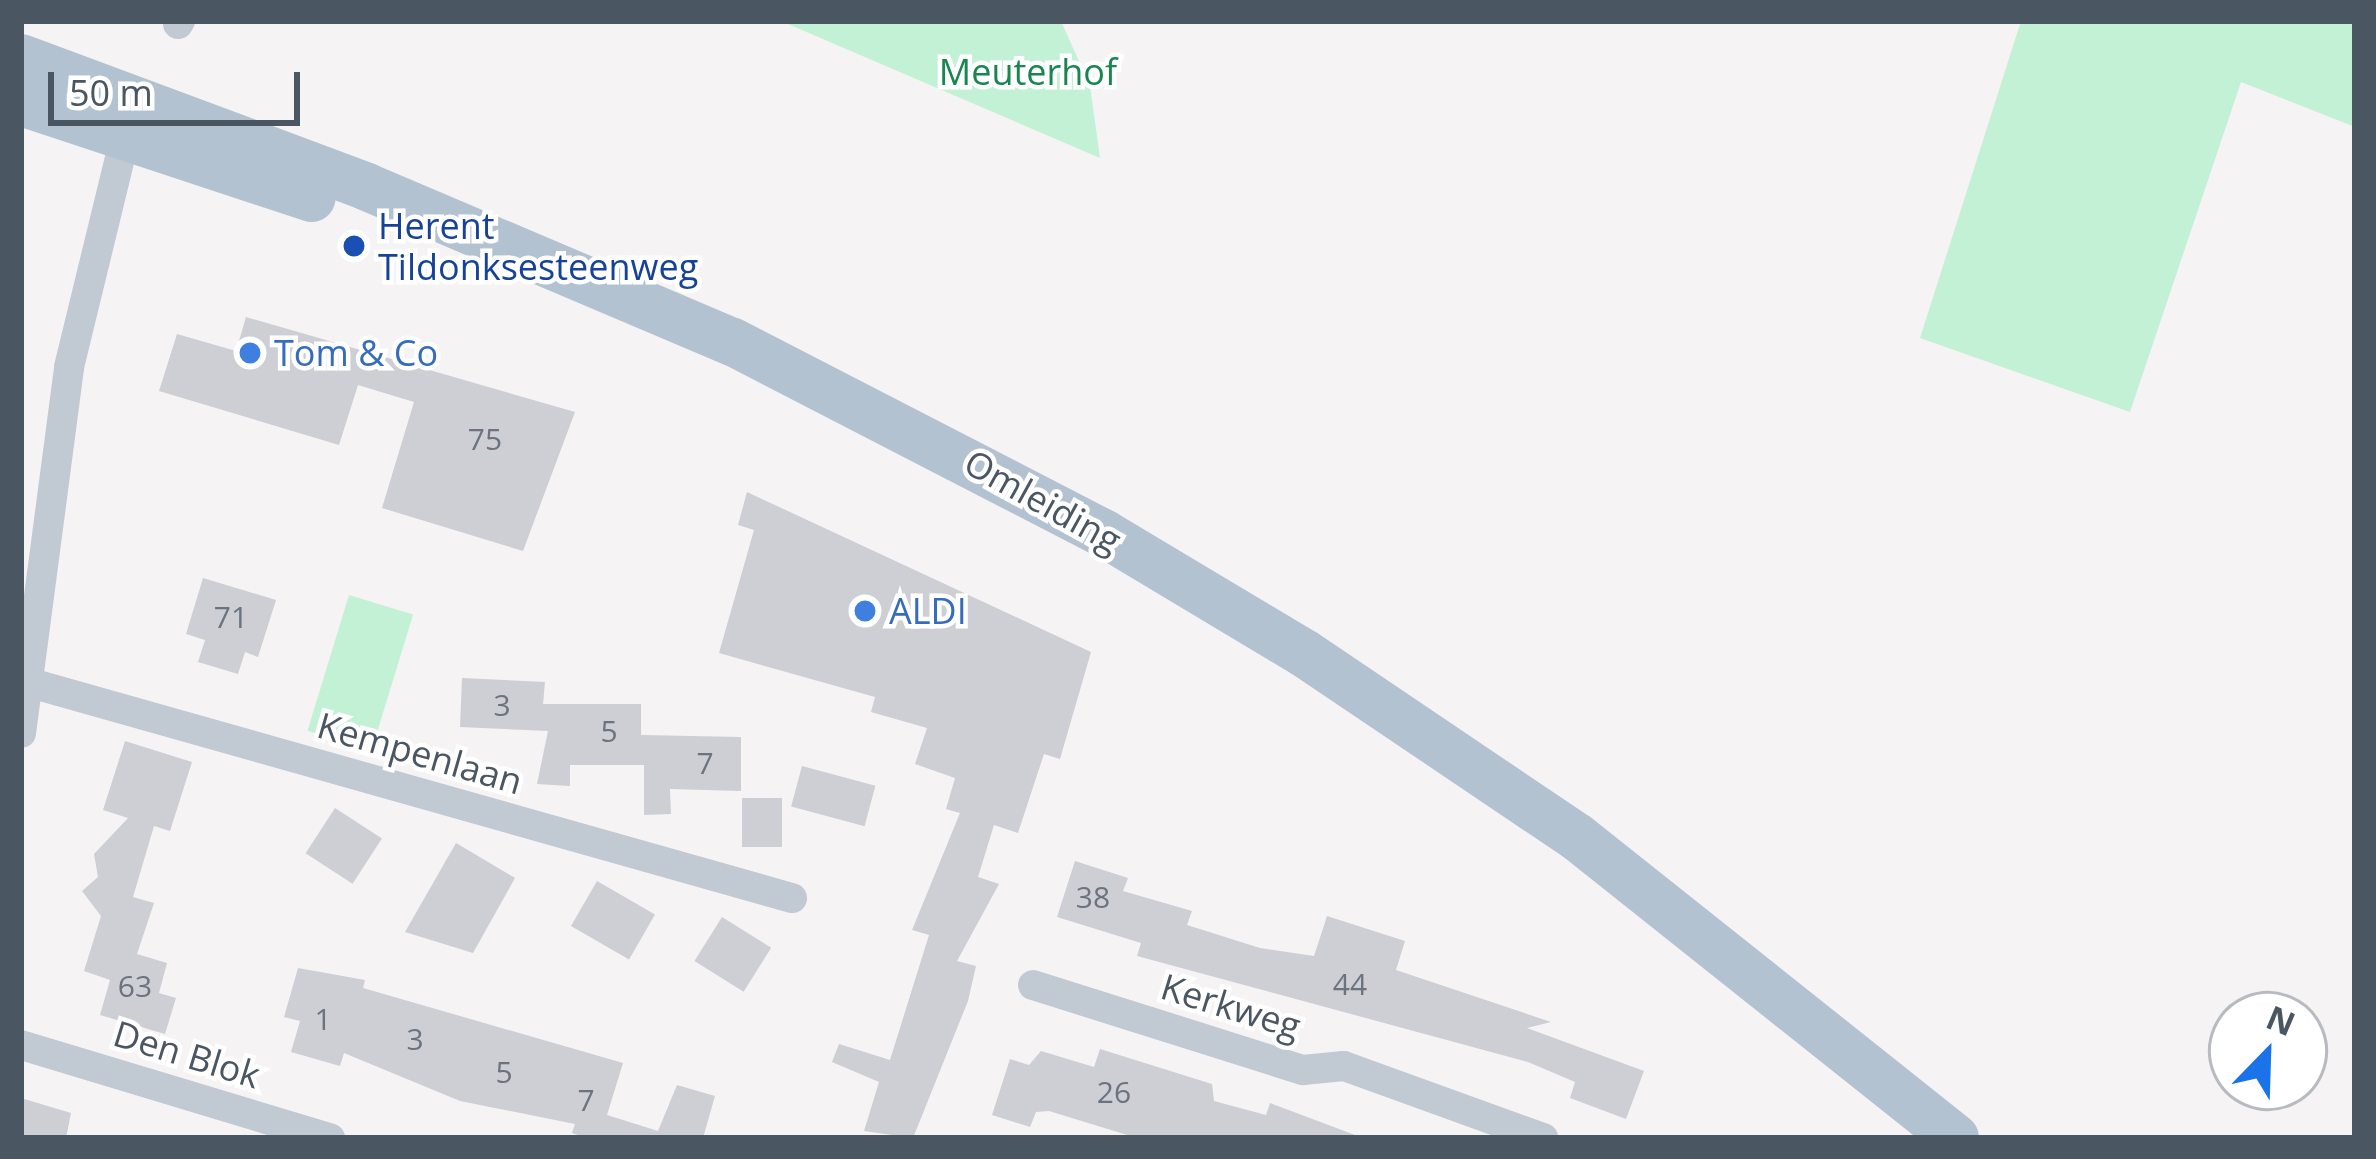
<!DOCTYPE html>
<html>
<head>
<meta charset="utf-8">
<style>
	body { margin:0 }
	#map { position:relative; width:2376px; height:1159px; overflow:hidden; background:#f5f3f3; font-family:"Open Sans",sans-serif }
	div>[style] { position:absolute }
	.green>* { inset:0; background:#c3f1d5; transform-origin:0 0 }
	.building>* { inset:0; background:#cdcfd5; transform-origin:0 0 }
	.street>* { height:30px; margin:-15px; padding:0 15px; transform-origin:15px; border-radius:15px; background:#c1cad2 }
	.primary>* { height:48px; margin:-24px; padding:0 24px; transform-origin:24px; border-radius:24px; background:#b3c2d1 }
	.dots>* { width:33px; height:33px; translate:-50% -50%; box-sizing:border-box; border:6px solid #fff; border-radius:50% }
	span { translate:-50% -50%; white-space:nowrap; text-align:center; line-height:1.15; -webkit-text-stroke:9px #fff; paint-order:stroke }
	.number-label { font-size:30px; color:#6b747e }
	.number-label span { -webkit-text-stroke-width:0 }
	.park-label { font-size:36px; color:#17864f }
	.transit-label { font-size:36px; color:#164399 }
	.left { translate:0 -50%; text-align:left }
	.shop-label { font-size:36px; color:#366cbe }
	.street-label { font-size:36px; color:#4a5661 }
	.frame { position:absolute; inset:0; border:24px solid #4a5661; pointer-events:none }
	.north { position:absolute; left:2208px; top:991px; width:120px; height:120px; box-sizing:border-box; background:#fff; border:3px solid #b7bbc0; border-radius:50%; rotate:23deg; font-size:33px; font-weight:700; line-height:48px; text-align:center; color:#4a5661 }
	.north::after { content:''; display:block; margin:auto; width:42px; height:54px; background:#1a73e8; clip-path:polygon(50% 0,100% 100%,50% 72%,0 100%) }
	.scale { position:absolute; left:48px; top:72px; width:252px; height:54px; box-sizing:border-box; border:6px solid #4a5661; border-top:0; padding-left:15px; font-size:36px; line-height:42px; white-space:nowrap; color:#4a5661; -webkit-text-stroke:9px #fff; paint-order:stroke }
</style>
</head>
<body>
<div id="map">
	<div class="green">
		<div style="clip-path:polygon(781px 21px,1061px 21px,1090px 86px,1100px 158px)"></div>
		<div style="clip-path:polygon(2021px 21px,2355px 22px,2355px 127px,2241px 82px,2130px 412px,1920px 338px)"></div>
		<div style="left:349px;top:595px;width:67px;height:142px;rotate:17deg"></div>
	</div>
	<div class="building">
		<div style="clip-path:polygon(246px 317px,575px 412px,523px 551px,382px 508px,414px 402px,358px 385px,339px 445px,159px 391px,177px 334px,236px 351px)"></div>
		<div style="clip-path:polygon(747px 492px,1091px 652px,1060px 759px,1044px 754px,1018px 833px,994px 825px,978px 877px,999px 884px,957px 961px,976px 966px,968px 1001px,913px 1138px,864px 1131px,879px 1082px,832px 1062px,839px 1044px,890px 1060px,929px 935px,912px 930px,960px 813px,946px 809px,955px 778px,915px 764px,927px 728px,871px 712px,875px 697px,719px 653px,754px 530px,738px 525px)"></div>
		<div style="clip-path:polygon(203px 578px,276px 600px,258px 657px,245px 652px,238px 674px,198px 662px,205px 640px,186px 634px)"></div>
		<div style="clip-path:polygon(462px 678px,545px 682px,543px 704px,641px 704px,641px 735px,741px 737px,741px 791px,670px 789px,671px 814px,644px 815px,644px 765px,570px 765px,570px 786px,537px 784px,548px 731px,460px 727px)"></div>
		<div style="clip-path:polygon(125px 741px,192px 762px,170px 831px,154px 826px,133px 897px,154px 903px,137px 954px,167px 963px,159px 993px,176px 998px,165px 1034px,100px 1015px,110px 980px,84px 971px,101px 916px,82px 891px,98px 877px,94px 854px,128px 818px,103px 810px)"></div>
		<div style="left:802px;top:766px;width:76px;height:42px;rotate:15deg"></div>
		<div style="left:742px;top:798px;width:40px;height:49px"></div>
		<div style="left:335px;top:808px;width:56px;height:54px;rotate:33deg"></div>
		<div style="clip-path:polygon(456px 843px,515px 878px,473px 953px,405px 932px)"></div>
		<div style="clip-path:polygon(1075px 861px,1128px 878px,1123px 891px,1192px 911px,1187px 925px,1260px 948px,1314px 956px,1327px 916px,1405px 941px,1396px 970px,1551px 1022px,1527px 1028px,1644px 1071px,1626px 1119px,1570px 1098px,1575px 1082px,1528px 1062px,1137px 956px,1141px 943px,1057px 917px)"></div>
		<div style="left:597px;top:881px;width:67px;height:52px;rotate:30deg"></div>
		<div style="left:722px;top:917px;width:58px;height:52px;rotate:32deg"></div>
		<div style="clip-path:polygon(298px 968px,365px 980px,363px 988px,623px 1063px,607px 1115px,658px 1131px,677px 1085px,715px 1096px,703px 1138px,587px 1138px,572px 1133px,575px 1124px,460px 1101px,344px 1053px,340px 1066px,291px 1052px,300px 1021px,284px 1017px)"></div>
		<div style="clip-path:polygon(1100px 1049px,1212px 1084px,1214px 1101px,1266px 1115px,1270px 1103px,1363px 1138px,1137px 1138px,1049px 1111px,1036px 1112px,1030px 1127px,992px 1115px,1010px 1059px,1029px 1065px,1041px 1051px,1094px 1067px)"></div>
		<div style="clip-path:polygon(21px 1098px,71px 1113px,66px 1138px,21px 1138px)"></div>
	</div>
	<div class="street">
		<div style="left:178px;top:24px;width:4px;rotate:-56deg"></div>
		<div style="left:27px;top:682px;width:795px;rotate:15.77deg"></div>
		<div style="left:21px;top:733px;width:369px;rotate:-82.5deg"></div>
		<div style="left:69px;top:367px;width:254px;rotate:-76.3deg"></div>
		<div style="left:1033px;top:985px;width:283px;rotate:17.5deg"></div>
		<div style="left:1303px;top:1070px;width:41px;rotate:-5.6deg"></div>
		<div style="left:1344px;top:1066px;width:212px;rotate:19.9deg"></div>
		<div style="left:21px;top:1045px;width:323px;rotate:16.8deg"></div>
	</div>
	<div class="primary">
		<div style="left:21px;top:58px;width:369px;rotate:20.4deg"></div>
		<div style="left:367px;top:187px;width:397px;rotate:23deg"></div>
		<div style="left:733px;top:342px;width:419px;rotate:27.3deg"></div>
		<div style="left:1105px;top:534px;width:232px;rotate:30.9deg"></div>
		<div style="left:1304px;top:653px;width:329px;rotate:34deg"></div>
		<div style="left:1577px;top:837px;width:483px;rotate:38.5deg"></div>
		<div style="left:21px;top:102px;width:306px;rotate:18.3deg"></div>
	</div>
	<div class="dots">
		<div style="left:354px;top:246px;background:#1a4fb4"></div>
		<div style="left:250px;top:353px;background:#3f7fe0"></div>
		<div style="left:865px;top:611px;background:#3f7fe0"></div>
	</div>
	<div class="number-label">
		<span style="left:485px;top:439px">75</span>
		<span style="left:231px;top:617px">71</span>
		<span style="left:502px;top:705px">3</span>
		<span style="left:609px;top:731px">5</span>
		<span style="left:705px;top:763px">7</span>
		<span style="left:1093px;top:897px">38</span>
		<span style="left:1350px;top:984px">44</span>
		<span style="left:135px;top:986px">63</span>
		<span style="left:323px;top:1019px">1</span>
		<span style="left:415px;top:1039px">3</span>
		<span style="left:504px;top:1072px">5</span>
		<span style="left:1114px;top:1092px">26</span>
		<span style="left:586px;top:1100px">7</span>
	</div>
	<div class="park-label">
		<span style="left:1028px;top:72px">Meuterhof</span>
	</div>
	<div class="transit-label">
		<span class="left" style="left:378px;top:246px">Herent<br>Tildonksesteenweg</span>
	</div>
	<div class="shop-label">
		<span class="left" style="left:274px;top:353px">Tom &amp; Co</span>
		<span class="left" style="left:889px;top:611px">ALDI</span>
	</div>
	<div class="street-label">
		<span style="left:1043px;top:501px;rotate:29deg">Omleiding</span>
		<span style="left:420px;top:753px;rotate:16deg">Kempenlaan</span>
		<span style="left:1231px;top:1006px;rotate:17deg">Kerkweg</span>
		<span style="left:187px;top:1054px;rotate:17deg">Den Blok</span>
	</div>
	<div class="frame"></div>
	<div class="north">N</div>
	<div class="scale">50 m</div>
</div>
</body>
</html>
